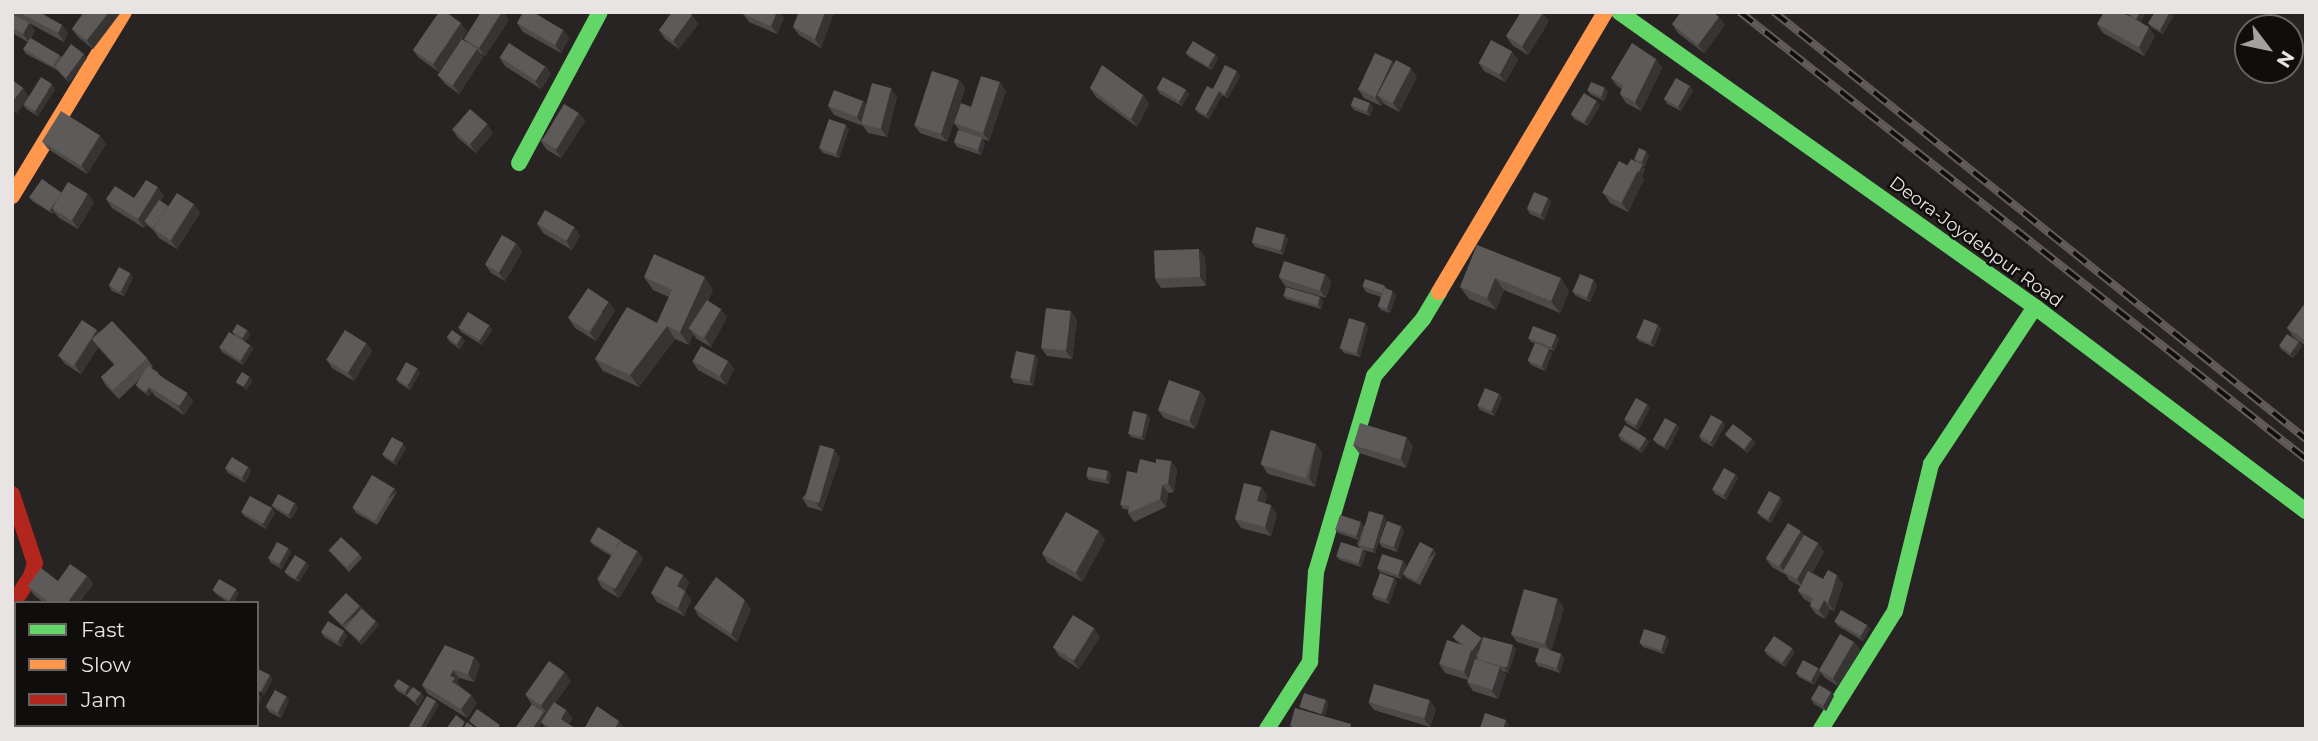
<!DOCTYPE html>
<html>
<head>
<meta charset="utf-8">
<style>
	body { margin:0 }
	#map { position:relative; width:2318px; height:741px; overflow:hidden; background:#282424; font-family:Montserrat,sans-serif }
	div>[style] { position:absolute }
	.fast>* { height:16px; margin:-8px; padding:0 8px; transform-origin:8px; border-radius:8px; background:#63d668 }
	.slow>* { height:16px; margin:-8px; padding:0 8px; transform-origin:8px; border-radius:8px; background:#ff974d }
	.jam>* { height:16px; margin:-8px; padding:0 8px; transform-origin:8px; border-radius:8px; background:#b3261e }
	.rail>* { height:8px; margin-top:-4px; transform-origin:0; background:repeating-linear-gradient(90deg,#100d0d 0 16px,#645b5b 0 32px); box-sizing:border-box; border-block:2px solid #645b5b }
	.wall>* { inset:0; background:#4d4a4a }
	.shaded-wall>* { inset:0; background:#373434; transform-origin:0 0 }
	.building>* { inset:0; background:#5e5a5a; transform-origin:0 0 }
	span { translate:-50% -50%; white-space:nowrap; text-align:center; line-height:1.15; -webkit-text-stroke:5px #100d0d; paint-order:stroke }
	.street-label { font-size:18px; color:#e9e4e4 }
	.frame { position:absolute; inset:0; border:14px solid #e9e4e4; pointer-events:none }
	.legend { position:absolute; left:14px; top:601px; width:245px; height:126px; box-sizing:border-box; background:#100d0d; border:2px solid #676363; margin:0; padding:9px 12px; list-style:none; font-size:21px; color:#e9e4e4 }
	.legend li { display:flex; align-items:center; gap:14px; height:35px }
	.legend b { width:35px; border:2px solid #676363 }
	.north { position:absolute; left:2234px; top:14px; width:70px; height:70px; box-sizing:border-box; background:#100d0d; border:2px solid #676363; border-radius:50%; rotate:122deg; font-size:19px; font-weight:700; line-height:28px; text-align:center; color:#e9e4e4 }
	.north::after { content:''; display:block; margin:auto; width:24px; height:32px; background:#a5a1a1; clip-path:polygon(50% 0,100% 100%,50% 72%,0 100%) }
</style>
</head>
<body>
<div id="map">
	<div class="fast">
		<div style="left:1619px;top:12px;width:510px;rotate:35.34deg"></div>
		<div style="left:2035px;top:307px;width:339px;rotate:37deg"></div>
		<div style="left:519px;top:163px;width:171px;rotate:-61.8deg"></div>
		<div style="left:1267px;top:729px;width:80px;rotate:-57.3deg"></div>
		<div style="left:1310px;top:662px;width:90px;rotate:-86.2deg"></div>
		<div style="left:1316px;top:572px;width:204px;rotate:-73.5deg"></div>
		<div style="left:1374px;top:376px;width:75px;rotate:-49.3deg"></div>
		<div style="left:1423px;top:319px;width:31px;rotate:-59deg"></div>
		<div style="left:1821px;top:729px;width:139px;rotate:-57.9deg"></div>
		<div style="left:1895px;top:611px;width:151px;rotate:-76.2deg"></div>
		<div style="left:1931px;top:464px;width:188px;rotate:-56.5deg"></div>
	</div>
	<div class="slow">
		<div style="left:12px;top:196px;width:215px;rotate:-58.7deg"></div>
		<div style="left:1439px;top:292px;width:326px;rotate:-59.3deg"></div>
	</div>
	<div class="jam">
		<div style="left:12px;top:494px;width:73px;rotate:71.6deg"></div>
		<div style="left:35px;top:563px;width:14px;rotate:107deg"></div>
		<div style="left:31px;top:576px;width:35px;rotate:123deg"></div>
	</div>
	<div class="rail">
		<div style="left:1740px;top:12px;width:721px;rotate:38.3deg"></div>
		<div style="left:1774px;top:12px;width:682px;rotate:38.75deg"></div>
	</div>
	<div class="wall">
		<div style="clip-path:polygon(12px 12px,39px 12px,62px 25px,68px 33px,64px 42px,29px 23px,35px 31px,31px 38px,62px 57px,87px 58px,69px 83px,57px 70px,26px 54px,23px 49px,28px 42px,12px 33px)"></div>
		<div style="clip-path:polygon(84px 12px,121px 12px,93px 49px,78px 37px,72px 29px)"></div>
		<div style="clip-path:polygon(799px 12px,834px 12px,821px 48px,799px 35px,793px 27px)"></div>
		<div style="clip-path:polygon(2146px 12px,2140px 22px,2155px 36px,2144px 56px,2103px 33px,2097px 24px)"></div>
		<div style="clip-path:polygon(743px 14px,784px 18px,777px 34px,749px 22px)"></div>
		<div style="clip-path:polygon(692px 15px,698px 24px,679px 49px,665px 39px,659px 30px)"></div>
		<div style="clip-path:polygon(2174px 15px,2163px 34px,2151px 27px,2148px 23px)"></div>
		<div style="clip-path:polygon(509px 20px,485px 56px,480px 53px,483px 57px,459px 94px,445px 84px,439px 76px,467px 42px,464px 39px)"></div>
		<div style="clip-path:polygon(1549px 21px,1528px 55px,1512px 45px,1506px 36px)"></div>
		<div style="clip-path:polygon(517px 23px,563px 30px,569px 38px,561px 53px,523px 32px)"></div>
		<div style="clip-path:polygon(1672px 24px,1725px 25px,1704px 53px,1678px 33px)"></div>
		<div style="clip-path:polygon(467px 32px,439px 72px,419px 58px,413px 50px)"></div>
		<div style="clip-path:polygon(1186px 53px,1215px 54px,1218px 58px,1212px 70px,1189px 57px)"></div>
		<div style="clip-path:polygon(499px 57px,545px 66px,551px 74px,541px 89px,505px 66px)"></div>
		<div style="clip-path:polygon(1656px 59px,1662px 68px,1641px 111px,1626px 103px,1620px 94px,1622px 89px,1617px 86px,1611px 78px)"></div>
		<div style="clip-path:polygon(1518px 60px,1505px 82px,1484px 71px,1478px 62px)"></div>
		<div style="clip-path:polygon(1392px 61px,1394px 64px,1417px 77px,1399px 112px,1384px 104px,1383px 102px,1381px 106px,1364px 98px,1358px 89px)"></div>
		<div style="clip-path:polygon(1240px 76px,1228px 98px,1222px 95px,1209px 119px,1198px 113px,1195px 109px,1213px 89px)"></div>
		<div style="clip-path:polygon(12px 80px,23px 88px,28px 96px,55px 89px,38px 116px,26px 109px,23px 104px,17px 113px,12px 109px)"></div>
		<div style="clip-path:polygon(959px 80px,965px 88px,947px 142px,920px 133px,914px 125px)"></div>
		<div style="clip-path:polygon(1090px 88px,1143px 95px,1149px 104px,1137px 127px,1096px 97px)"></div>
		<div style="clip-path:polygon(1157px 89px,1186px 90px,1189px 94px,1182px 106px,1160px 94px)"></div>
		<div style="clip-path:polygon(1587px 90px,1608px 92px,1604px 101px,1590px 94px)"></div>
		<div style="clip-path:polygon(1693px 90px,1681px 111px,1667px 104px,1664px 99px)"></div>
		<div style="clip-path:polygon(1006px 91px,989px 141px,982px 139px,985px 143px,981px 155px,957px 147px,954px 142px,960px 131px,954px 123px,971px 107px)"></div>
		<div style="clip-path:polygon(897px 97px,887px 137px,868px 133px,863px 126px,834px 115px,828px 106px,863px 101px,866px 105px)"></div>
		<div style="clip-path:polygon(1600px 105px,1588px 126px,1574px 119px,1571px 114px)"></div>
		<div style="clip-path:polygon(1351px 106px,1373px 107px,1370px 116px,1354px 110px)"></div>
		<div style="clip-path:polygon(579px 113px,585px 121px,561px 158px,546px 149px,540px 140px)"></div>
		<div style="clip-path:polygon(452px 129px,493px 133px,476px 153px,458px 138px)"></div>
		<div style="clip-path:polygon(849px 129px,839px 158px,823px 153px,820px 149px)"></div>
		<div style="clip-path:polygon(42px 141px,106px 144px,87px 174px,48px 149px)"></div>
		<div style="clip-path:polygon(1649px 155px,1645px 166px,1642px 165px,1645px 169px,1642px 176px,1644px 179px,1628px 212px,1610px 203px,1604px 194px,1628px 166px,1636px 162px,1634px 159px)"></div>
		<div style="clip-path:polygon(62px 193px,94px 202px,78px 229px,59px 218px,54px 212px,53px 214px,32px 201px,29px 197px)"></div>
		<div style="clip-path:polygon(164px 196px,161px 201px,168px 206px,194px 204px,200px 213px,177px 249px,159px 238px,154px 231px,146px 224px,144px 228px,112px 208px,106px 199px)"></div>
		<div style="clip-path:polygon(1548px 198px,1551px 202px,1544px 220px,1530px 214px,1527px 209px)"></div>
		<div style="clip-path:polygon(537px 224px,574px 227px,580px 235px,572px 250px,543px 233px)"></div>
		<div style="clip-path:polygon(1288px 239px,1283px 255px,1255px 247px,1252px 242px)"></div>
		<div style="clip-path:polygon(516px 243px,522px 252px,505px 281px,491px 273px,485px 264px)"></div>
		<div style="clip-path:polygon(1477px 245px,1569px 291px,1560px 313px,1504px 290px,1496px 310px,1469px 299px,1460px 287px)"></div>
		<div style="clip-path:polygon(1205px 257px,1206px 286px,1161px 288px,1155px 279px)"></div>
		<div style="clip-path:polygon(1325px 274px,1331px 282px,1326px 298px,1285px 286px,1279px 277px)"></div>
		<div style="clip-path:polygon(133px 277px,124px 296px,112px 291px,109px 286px)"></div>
		<div style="clip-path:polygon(644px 277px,713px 290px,708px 301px,727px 317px,711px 347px,697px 339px,693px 334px,689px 345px,675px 339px,639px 387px,603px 371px,595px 359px,657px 323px,669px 297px,653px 290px)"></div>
		<div style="clip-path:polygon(1384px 285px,1387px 289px,1396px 295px,1390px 313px,1381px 310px,1378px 306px,1381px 297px,1366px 292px,1363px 287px)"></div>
		<div style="clip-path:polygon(1597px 285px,1590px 302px,1576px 296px,1572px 291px)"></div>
		<div style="clip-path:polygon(1283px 295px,1320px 297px,1323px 301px,1321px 309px,1286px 299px)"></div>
		<div style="clip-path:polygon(2306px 302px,2306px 346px,2293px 337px,2287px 328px)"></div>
		<div style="clip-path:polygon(615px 310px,596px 341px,575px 328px,569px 319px)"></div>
		<div style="clip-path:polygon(1077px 320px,1072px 359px,1047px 356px,1041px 348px)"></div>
		<div style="clip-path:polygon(489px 325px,492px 330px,482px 345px,461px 332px,458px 327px)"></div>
		<div style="clip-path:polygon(1658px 325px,1661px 329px,1654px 347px,1639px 341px,1636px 337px)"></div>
		<div style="clip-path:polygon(1368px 327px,1360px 357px,1344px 353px,1341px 349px)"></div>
		<div style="clip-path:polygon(247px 330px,250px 335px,245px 342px,253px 349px,243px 365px,222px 352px,219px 347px,235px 335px,232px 332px)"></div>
		<div style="clip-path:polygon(99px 332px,147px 358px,153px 367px,151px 368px,193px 401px,184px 415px,155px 396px,152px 392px,149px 396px,139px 389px,136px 385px,139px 380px,119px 399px,106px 386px,101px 377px,114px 365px,98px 347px,81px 374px,65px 364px,59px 356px)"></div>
		<div style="clip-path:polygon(1556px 335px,1559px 339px,1554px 351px,1549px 349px,1552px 353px,1545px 371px,1531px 365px,1528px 361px,1535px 343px,1531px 342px,1528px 338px)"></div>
		<div style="clip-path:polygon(447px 338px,465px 341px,460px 349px,450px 342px)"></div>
		<div style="clip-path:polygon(2299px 342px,2302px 346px,2293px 358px,2282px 350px,2279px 346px)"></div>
		<div style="clip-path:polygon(366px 343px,372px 351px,354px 381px,332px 368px,326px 359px)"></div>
		<div style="clip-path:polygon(1035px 355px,1038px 359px,1033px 386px,1014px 383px,1011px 378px)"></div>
		<div style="clip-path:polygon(692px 361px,728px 361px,734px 369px,726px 385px,698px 370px)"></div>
		<div style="clip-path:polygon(420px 373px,410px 390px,399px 383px,396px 379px)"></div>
		<div style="clip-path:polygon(1499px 394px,1502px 398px,1494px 416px,1480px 410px,1477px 405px)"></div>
		<div style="clip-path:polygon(1206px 399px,1195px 429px,1164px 418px,1158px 410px)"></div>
		<div style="clip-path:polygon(1650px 408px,1638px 430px,1627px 424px,1624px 419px)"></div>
		<div style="clip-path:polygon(1147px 414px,1150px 419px,1144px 440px,1131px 437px,1128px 433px)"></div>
		<div style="clip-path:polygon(1722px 421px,1725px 425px,1713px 447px,1702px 441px,1699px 436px)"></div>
		<div style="clip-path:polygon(1676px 424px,1679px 428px,1668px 450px,1657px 444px,1654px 440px)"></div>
		<div style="clip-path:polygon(1725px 434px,1752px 439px,1755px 443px,1748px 453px,1728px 438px)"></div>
		<div style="clip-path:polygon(1618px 435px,1649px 442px,1642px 453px,1621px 440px)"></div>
		<div style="clip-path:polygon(1316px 444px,1322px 453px,1315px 487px,1268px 474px,1262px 465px)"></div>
		<div style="clip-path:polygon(1353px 445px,1413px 446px,1406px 468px,1359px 453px)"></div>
		<div style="clip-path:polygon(406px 448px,396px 465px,385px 458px,382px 454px)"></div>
		<div style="clip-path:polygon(840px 458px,822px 511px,808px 507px,802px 498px)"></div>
		<div style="clip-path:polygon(1171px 461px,1177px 470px,1174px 492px,1168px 493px,1166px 507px,1134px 522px,1128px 513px,1129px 510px,1123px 509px,1120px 504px,1137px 473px,1156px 463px)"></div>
		<div style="clip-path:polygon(248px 467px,251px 471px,245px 483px,228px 473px,225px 468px)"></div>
		<div style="clip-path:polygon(1108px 471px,1111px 475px,1109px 484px,1089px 480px,1086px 476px)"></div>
		<div style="clip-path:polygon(1735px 474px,1738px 478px,1726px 500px,1715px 494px,1712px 489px)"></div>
		<div style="clip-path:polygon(1261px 487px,1267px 496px,1265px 503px,1277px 514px,1271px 536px,1241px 528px,1235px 519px)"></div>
		<div style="clip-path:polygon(394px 488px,397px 492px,377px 525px,356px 513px,353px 508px)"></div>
		<div style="clip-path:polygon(1783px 501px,1771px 523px,1761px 517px,1758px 513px)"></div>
		<div style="clip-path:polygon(295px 503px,298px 508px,291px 519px,275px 509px,271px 505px)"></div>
		<div style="clip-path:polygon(272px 508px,275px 513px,266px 529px,244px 516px,241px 512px)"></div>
		<div style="clip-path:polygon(1383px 515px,1386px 520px,1375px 553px,1363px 550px,1366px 553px,1361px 567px,1340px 560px,1336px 556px,1360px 548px,1357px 544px,1359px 540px,1338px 533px,1335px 529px,1364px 526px)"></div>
		<div style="clip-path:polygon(1404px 530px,1397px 552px,1382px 547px,1379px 542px)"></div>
		<div style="clip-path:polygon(1801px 531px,1804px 535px,1818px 543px,1824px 552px,1812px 573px,1823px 579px,1843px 584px,1834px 611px,1830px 609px,1825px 619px,1816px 614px,1810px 606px,1811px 603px,1804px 599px,1798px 591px,1800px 586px,1789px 580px,1786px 575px,1772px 567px,1766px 559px)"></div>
		<div style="clip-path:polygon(1105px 540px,1082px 582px,1048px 563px,1042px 554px)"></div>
		<div style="clip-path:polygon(590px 541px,637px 551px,643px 559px,619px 598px,602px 588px,597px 579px,611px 556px,593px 545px)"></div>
		<div style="clip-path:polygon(1433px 549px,1436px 553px,1420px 585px,1406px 578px,1403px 574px)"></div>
		<div style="clip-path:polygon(328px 550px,359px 554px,362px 558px,349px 572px)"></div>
		<div style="clip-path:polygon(291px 552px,282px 569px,271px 563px,268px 558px)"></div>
		<div style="clip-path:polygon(1403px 561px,1406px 565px,1401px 579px,1380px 572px,1377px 568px)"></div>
		<div style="clip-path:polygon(306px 562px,309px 566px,299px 582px,288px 576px,285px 572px)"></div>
		<div style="clip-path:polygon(683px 575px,689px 583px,685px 591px,691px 600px,684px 616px,657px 602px,651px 593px)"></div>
		<div style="clip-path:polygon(87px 576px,93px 584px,79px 603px,44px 603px,34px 595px,28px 586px)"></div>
		<div style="clip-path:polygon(1397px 582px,1389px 604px,1375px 599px,1372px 595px)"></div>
		<div style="clip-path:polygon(213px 590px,239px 593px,233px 603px,229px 603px,216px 594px)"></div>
		<div style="clip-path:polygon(360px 606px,379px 625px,362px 645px,348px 632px,329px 613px)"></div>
		<div style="clip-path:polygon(694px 608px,751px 609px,737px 642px,699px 617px)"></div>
		<div style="clip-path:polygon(1564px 608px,1551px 651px,1561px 654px,1564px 658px,1560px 673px,1538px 666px,1535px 661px,1539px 649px,1517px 642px,1511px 634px)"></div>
		<div style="clip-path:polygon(1834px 621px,1867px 625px,1870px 629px,1863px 641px,1838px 626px)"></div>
		<div style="clip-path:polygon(344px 631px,347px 636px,341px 647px,324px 637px,321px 632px)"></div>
		<div style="clip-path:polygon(1100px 637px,1079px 669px,1059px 656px,1053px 647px)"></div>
		<div style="clip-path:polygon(1453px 637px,1481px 638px,1483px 640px,1516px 650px,1508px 673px,1503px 671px,1506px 675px,1498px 699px,1473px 691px,1467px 682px,1468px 680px,1445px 673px,1439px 664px,1463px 646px,1456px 641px)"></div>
		<div style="clip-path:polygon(1669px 640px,1664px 654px,1643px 647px,1640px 643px)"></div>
		<div style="clip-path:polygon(1854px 642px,1860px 650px,1838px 686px,1825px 678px,1819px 670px)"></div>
		<div style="clip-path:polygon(1764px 650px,1795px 652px,1785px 667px,1767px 655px)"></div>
		<div style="clip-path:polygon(474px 657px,480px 665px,474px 682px,459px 678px,457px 682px,461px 687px,471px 695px,477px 703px,467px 718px,428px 694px,422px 685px)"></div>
		<div style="clip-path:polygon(1818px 668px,1821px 673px,1814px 685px,1799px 677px,1796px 673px)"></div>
		<div style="clip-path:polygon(571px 681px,555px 703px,566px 710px,572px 718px,569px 724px,576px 729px,546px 729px,542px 723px,538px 729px,517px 729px,516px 727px,546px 715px,547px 714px,531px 703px,525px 694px)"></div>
		<div style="clip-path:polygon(394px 686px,409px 686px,412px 689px,421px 693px,424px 697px,418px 706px,408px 697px,397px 691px)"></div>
		<div style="clip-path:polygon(1831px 692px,1834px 696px,1826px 711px,1814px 704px,1811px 699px)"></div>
		<div style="clip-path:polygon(286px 696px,289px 701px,281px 718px,269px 712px,266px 707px)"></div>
		<div style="clip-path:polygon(1368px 702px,1436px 709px,1430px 727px,1374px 710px)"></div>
	</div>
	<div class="shaded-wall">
		<div style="clip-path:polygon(109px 12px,121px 12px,93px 49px,87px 40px)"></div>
		<div style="clip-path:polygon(502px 12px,503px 12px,509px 20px,485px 56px,479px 48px)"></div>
		<div style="clip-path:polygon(777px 12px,780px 12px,784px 18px,777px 34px,771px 26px)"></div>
		<div style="clip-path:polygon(825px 12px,834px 12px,821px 48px,815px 39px)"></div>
		<div style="clip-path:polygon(2140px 12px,2146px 12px,2140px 24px,2136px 19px)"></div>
		<div style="clip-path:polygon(2170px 12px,2172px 12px,2174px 15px,2163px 34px,2160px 30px)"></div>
		<div style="clip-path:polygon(1543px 13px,1549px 21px,1528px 55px,1522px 46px)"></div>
		<div style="clip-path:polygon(692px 15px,698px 24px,679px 49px,673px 41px)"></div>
		<div style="clip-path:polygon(1719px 17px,1725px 25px,1704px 53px,1698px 45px)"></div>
		<div style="clip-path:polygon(29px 23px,35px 31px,29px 42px,23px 34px)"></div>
		<div style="clip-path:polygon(461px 23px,467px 32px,439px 72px,433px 64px)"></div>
		<div style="clip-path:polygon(62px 25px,68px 33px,64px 42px,58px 33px)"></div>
		<div style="clip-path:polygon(2149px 27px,2155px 36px,2144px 56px,2139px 47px)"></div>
		<div style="clip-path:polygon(563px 30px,569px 38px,561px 53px,555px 45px)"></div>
		<div style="clip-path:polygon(477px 49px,483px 57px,459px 94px,453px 85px)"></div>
		<div style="clip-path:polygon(1512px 51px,1518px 60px,1505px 82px,1499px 74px)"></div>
		<div style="clip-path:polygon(84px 54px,87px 58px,69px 83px,66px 78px)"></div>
		<div style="clip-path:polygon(1215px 54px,1218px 58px,1212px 70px,1208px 65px)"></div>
		<div style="clip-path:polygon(1656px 59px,1662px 68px,1641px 111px,1635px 102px)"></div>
		<div style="clip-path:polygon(1392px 61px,1398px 70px,1378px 96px,1383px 102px,1381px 106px,1375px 97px)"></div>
		<div style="clip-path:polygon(545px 66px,551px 74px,541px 89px,535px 81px)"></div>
		<div style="clip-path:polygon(1411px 68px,1417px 77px,1399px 112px,1393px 103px)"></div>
		<div style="clip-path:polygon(1237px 71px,1240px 76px,1228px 98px,1225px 94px)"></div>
		<div style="clip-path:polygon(959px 80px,965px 88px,947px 142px,941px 134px)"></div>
		<div style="clip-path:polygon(1000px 82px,1006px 91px,989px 141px,983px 133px)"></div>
		<div style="clip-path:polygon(52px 84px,55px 89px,38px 116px,35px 112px)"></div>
		<div style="clip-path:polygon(1690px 86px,1693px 90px,1681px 111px,1678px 107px)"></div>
		<div style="clip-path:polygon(23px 88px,29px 97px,17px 113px,12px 106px,12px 102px)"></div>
		<div style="clip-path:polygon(891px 88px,897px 97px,887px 137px,881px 129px)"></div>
		<div style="clip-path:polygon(1605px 88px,1608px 92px,1604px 101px,1601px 97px)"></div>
		<div style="clip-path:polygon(1186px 90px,1189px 94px,1182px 106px,1179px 102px)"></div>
		<div style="clip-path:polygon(1219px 91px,1222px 95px,1209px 119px,1206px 115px)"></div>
		<div style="clip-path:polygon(1143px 95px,1149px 104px,1137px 127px,1131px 119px)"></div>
		<div style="clip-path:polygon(863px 101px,869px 110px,862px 124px,857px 117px)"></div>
		<div style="clip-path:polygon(1597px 101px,1600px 105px,1588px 126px,1585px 122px)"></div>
		<div style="clip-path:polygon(1370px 103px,1373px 107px,1370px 116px,1367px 112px)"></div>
		<div style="clip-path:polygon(579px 113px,585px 121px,561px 158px,555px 149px)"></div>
		<div style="clip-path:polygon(487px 124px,493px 133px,476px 153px,470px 144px)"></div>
		<div style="clip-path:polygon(846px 125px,849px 129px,839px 158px,836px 154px)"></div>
		<div style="clip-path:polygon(100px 135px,106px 144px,87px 174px,81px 165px)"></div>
		<div style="clip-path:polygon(982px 138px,985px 143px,981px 155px,978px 150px)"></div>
		<div style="clip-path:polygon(1646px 151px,1649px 155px,1645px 166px,1641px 162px)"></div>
		<div style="clip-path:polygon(1642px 165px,1645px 169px,1642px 176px,1644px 179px,1628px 212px,1622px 203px,1638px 171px)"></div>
		<div style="clip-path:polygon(158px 187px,164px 196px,144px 228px,138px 219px)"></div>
		<div style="clip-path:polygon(62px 193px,53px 209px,54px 212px,53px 214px,50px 210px)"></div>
		<div style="clip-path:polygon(88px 194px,94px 202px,78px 229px,72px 220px)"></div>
		<div style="clip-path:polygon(1548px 198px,1551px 202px,1544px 220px,1541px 215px)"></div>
		<div style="clip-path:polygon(194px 204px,200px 213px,177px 249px,171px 241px)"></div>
		<div style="clip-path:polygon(574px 227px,580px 235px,572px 250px,566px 241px)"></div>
		<div style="clip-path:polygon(1285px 235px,1288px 239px,1283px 255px,1280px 250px)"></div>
		<div style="clip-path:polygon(516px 243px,522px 252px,505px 281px,499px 273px)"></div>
		<div style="clip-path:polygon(1199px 249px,1205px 257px,1206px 286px,1200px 277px)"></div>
		<div style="clip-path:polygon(130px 273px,133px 277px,124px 296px,121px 292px)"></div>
		<div style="clip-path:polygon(1325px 274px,1331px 282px,1326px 298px,1320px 290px)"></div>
		<div style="clip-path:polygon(705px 277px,713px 290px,694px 332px,691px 330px,693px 334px,689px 345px,680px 332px)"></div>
		<div style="clip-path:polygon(1495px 278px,1504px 290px,1496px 310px,1487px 298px)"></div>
		<div style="clip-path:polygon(1561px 278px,1569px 291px,1560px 313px,1551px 301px)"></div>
		<div style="clip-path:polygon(1594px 280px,1597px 285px,1590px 302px,1587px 298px)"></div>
		<div style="clip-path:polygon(1393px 291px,1396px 295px,1390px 313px,1387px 309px)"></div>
		<div style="clip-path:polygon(1320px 297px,1323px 301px,1321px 309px,1318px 305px)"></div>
		<div style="clip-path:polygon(609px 302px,615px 310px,596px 341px,590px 333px)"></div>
		<div style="clip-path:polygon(721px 309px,727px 317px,711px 347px,705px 338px)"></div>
		<div style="clip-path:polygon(1071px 311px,1077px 320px,1072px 359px,1066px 351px)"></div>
		<div style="clip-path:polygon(1365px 323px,1368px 327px,1360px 357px,1357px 353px)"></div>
		<div style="clip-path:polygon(489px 325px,492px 330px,482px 345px,479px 341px)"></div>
		<div style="clip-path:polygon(1658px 325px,1661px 329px,1654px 347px,1651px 343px)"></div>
		<div style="clip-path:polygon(667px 326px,675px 339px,639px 387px,630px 375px)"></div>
		<div style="clip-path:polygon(97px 330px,103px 338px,92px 339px,98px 347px,81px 374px,75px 365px)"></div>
		<div style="clip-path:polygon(247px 330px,250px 335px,245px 342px,242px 338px)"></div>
		<div style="clip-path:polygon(1556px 335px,1559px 339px,1554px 351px,1551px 347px)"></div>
		<div style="clip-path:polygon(462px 337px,465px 341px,460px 349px,457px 344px)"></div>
		<div style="clip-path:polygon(2299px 342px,2302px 346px,2293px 358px,2290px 354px)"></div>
		<div style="clip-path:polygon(366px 343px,372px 351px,354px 381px,348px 372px)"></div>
		<div style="clip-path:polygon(250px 345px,253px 349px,243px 365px,240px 360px)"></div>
		<div style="clip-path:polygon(1549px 349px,1552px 353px,1545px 371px,1542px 367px)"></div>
		<div style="clip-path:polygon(1035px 355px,1038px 359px,1033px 386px,1030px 382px)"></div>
		<div style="clip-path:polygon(728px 361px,734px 369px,726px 385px,720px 376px)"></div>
		<div style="clip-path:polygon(417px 368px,420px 373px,410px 390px,407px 385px)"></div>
		<div style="clip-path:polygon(250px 377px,253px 381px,246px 391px,243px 387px)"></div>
		<div style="clip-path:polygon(149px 388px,152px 392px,149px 396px,146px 392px)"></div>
		<div style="clip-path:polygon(1200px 391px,1206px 399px,1195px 429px,1189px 420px)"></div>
		<div style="clip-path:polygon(187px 393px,193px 401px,184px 415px,178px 406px)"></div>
		<div style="clip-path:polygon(1499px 394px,1502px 398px,1494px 416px,1491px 411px)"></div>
		<div style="clip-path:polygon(1647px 404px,1650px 408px,1638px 430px,1635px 426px)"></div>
		<div style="clip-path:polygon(1147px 414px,1150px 419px,1144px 440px,1141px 436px)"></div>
		<div style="clip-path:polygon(1722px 421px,1725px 425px,1713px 447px,1710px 442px)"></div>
		<div style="clip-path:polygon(1676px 424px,1679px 428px,1668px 450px,1664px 446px)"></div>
		<div style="clip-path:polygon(1407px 437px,1413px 446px,1406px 468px,1401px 459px)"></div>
		<div style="clip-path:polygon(1646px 438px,1649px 442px,1642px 453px,1639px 449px)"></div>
		<div style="clip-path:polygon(1752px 439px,1755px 443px,1748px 453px,1745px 449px)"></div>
		<div style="clip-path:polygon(403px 443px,406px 448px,396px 465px,393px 460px)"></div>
		<div style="clip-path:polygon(1316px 444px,1322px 453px,1315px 487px,1309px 478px)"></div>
		<div style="clip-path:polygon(834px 449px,840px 458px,822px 511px,816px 503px)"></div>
		<div style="clip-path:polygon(1171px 461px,1177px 470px,1174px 492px,1168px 483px)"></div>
		<div style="clip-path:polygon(248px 467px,251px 471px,245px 483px,242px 478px)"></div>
		<div style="clip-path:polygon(1108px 471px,1111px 475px,1109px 484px,1106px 479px)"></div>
		<div style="clip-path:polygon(1735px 474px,1738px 478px,1726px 500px,1723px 495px)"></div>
		<div style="clip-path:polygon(1162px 485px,1168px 493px,1166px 507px,1160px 499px)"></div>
		<div style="clip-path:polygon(1261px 487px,1267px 496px,1263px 510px,1257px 501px)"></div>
		<div style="left:394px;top:488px;width:5px;height:39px;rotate:53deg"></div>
		<div style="clip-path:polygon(1780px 497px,1783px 501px,1771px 523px,1768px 519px)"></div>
		<div style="clip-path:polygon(295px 503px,298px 508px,291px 519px,288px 514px)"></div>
		<div style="clip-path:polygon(1271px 505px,1277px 514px,1271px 536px,1265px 527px)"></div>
		<div style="clip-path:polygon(272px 508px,275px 513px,266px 529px,262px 524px)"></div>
		<div style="clip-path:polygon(1383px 515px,1386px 520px,1375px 553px,1372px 549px)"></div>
		<div style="clip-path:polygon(1361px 522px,1364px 526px,1359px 540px,1356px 536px)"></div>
		<div style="clip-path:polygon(1401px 526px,1404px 530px,1397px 552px,1394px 547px)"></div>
		<div style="clip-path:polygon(1099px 531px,1105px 540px,1082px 582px,1076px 573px)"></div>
		<div style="clip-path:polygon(1801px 531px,1807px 539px,1784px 571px,1780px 566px)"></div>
		<div style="clip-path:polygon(1818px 543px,1824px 552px,1803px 588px,1797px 579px)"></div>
		<div style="clip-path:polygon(288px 548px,291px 552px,282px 569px,279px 565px)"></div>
		<div style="clip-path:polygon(1363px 549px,1366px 553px,1361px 567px,1358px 563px)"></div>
		<div style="left:1433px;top:549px;width:5px;height:36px;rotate:53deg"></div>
		<div style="clip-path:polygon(637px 551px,643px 559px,619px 598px,613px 590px)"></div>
		<div style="clip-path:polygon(1403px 561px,1406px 565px,1401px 579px,1398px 575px)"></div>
		<div style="clip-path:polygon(306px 562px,309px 566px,299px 582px,296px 578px)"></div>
		<div style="clip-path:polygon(683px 575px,689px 583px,683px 594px,677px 586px)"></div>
		<div style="clip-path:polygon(1837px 575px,1843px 584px,1834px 611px,1828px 603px)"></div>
		<div style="clip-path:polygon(87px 576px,93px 584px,79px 603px,67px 603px)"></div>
		<div style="clip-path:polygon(1394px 578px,1397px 582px,1389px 604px,1386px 600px)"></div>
		<div style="clip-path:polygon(236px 589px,239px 593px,233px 603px,231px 603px,229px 600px)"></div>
		<div style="clip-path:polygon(685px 591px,691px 600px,684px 616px,678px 608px)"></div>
		<div style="clip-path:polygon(1558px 599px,1564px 608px,1551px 652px,1545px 644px)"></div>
		<div style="clip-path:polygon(745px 600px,751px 609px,737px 642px,731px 634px)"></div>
		<div style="clip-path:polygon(1824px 600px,1830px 609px,1825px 619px,1819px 610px)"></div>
		<div style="left:360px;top:606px;width:5px;height:25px;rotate:53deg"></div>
		<div style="clip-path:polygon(376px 621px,379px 625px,362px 645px,359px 640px)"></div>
		<div style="clip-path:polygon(1867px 625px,1870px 629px,1863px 641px,1860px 637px)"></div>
		<div style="clip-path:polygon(1094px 628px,1100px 637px,1079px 669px,1073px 661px)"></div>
		<div style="clip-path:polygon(344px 631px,347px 636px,341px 647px,338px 642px)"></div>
		<div style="clip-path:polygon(1666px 636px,1669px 640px,1664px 654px,1661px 650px)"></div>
		<div style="clip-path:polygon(1481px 638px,1484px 642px,1476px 655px,1478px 657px,1470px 681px,1464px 672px,1472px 648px)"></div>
		<div style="clip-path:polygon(1854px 642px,1860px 650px,1838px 686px,1832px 677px)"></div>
		<div style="clip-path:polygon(1513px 645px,1516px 650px,1508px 673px,1505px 669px)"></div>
		<div style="clip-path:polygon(1792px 648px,1795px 652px,1785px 667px,1782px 663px)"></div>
		<div style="clip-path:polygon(1561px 654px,1564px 658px,1560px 673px,1557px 668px)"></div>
		<div style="clip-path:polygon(474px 657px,480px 665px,474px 682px,468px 674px)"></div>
		<div style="clip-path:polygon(1500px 667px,1506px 675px,1498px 699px,1492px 691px)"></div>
		<div style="clip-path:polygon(1818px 668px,1821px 673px,1814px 685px,1811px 681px)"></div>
		<div style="clip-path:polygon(453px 670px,459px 678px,457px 682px,461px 687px,452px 682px,450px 676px)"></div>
		<div style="clip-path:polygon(565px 672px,571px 681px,547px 714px,541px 705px)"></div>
		<div style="clip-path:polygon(270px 675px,273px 679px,264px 696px,261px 692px)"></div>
		<div style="clip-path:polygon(409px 686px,413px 690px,408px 697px,405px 693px)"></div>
		<div style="clip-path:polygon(1831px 692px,1834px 696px,1826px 711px,1823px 706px)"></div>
		<div style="clip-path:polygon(421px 693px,424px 697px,418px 706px,415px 701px)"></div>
		<div style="clip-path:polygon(259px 694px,262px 698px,257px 707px,257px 697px)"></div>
		<div style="clip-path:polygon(471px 695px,477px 703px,467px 718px,461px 709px)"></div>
		<div style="clip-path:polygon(286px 696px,289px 701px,281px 718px,278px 713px)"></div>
		<div style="clip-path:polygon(1326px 700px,1329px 704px,1324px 718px,1321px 714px)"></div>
		<div style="clip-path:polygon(1430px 700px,1436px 709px,1430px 727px,1424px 719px)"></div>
		<div style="clip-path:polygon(436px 701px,439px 705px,425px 729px,420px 729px)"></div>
		<div style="clip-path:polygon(566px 710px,572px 718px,567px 728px,561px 719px)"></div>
		<div style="clip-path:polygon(544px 712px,547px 716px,538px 729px,532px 729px)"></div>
		<div style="clip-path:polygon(1506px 720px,1509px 725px,1508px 729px,1503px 729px)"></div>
		<div style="clip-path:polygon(619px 721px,625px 729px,615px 729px)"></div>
	</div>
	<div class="building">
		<div style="clip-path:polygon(18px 12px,39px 12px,62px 25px,58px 33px)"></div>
		<div style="clip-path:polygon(84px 12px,109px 12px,87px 40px,72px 29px)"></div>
		<div style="clip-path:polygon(439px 12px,446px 12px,461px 23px,433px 64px,413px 50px)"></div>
		<div style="clip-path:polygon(481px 12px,502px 12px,479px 48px,464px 39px)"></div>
		<div style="clip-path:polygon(523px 12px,533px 12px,563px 30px,555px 45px,517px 23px)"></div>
		<div style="clip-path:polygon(672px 12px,687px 12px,692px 15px,673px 41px,659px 30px)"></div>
		<div style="clip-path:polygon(744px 12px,777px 12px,771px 26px,743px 14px)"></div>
		<div style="clip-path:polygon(799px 12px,825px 12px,815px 39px,793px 27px)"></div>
		<div style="clip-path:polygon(1521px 12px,1543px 13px,1522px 46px,1506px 36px)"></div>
		<div style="clip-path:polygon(1681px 12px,1713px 12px,1719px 17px,1698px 45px,1672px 24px)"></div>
		<div style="clip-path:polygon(2104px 12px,2122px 12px,2149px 27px,2139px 47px,2097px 24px)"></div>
		<div style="clip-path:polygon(2124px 12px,2140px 12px,2136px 19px)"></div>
		<div style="clip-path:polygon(2155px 12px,2170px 12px,2160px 30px,2148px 23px)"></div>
		<div style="clip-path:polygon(12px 14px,29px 23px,23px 34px,12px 28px)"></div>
		<div style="left:30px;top:38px;width:34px;height:13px;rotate:30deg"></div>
		<div style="left:462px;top:39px;width:18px;height:44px;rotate:34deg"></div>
		<div style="left:1491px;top:40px;width:24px;height:26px;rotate:28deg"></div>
		<div style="left:1193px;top:41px;width:26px;height:14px;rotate:31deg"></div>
		<div style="left:509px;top:43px;width:43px;height:17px;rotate:33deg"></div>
		<div style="clip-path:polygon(1632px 43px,1656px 59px,1635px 102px,1620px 94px,1623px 85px,1611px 78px)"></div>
		<div style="clip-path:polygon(71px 44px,84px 54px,66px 78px,55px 67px)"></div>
		<div style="left:1375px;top:53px;width:19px;height:40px;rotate:25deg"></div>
		<div style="left:1396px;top:60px;width:17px;height:40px;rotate:28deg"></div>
		<div style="clip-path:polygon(1102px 65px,1143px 95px,1131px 119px,1090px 88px)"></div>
		<div style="clip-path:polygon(1225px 65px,1237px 71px,1225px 94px,1219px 91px,1206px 115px,1195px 109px,1207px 86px,1213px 89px)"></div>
		<div style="left:932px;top:71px;width:28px;height:57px;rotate:18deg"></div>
		<div style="clip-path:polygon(981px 76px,1000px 82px,983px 133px,954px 123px,961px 103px,971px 107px)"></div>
		<div style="left:41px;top:77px;width:13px;height:32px;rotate:32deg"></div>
		<div style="left:1163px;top:77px;width:26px;height:13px;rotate:29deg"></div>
		<div style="left:1676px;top:78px;width:16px;height:24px;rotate:30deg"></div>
		<div style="clip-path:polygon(12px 80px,23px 88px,12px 102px)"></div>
		<div style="left:1591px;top:82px;width:15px;height:9px;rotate:23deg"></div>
		<div style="left:872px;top:83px;width:20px;height:42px;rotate:15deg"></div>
		<div style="left:834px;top:90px;width:31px;height:17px;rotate:21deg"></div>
		<div style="left:1584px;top:93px;width:15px;height:25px;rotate:32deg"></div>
		<div style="left:1354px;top:97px;width:17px;height:9px;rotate:21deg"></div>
		<div style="left:564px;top:104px;width:17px;height:43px;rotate:31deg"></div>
		<div style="left:470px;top:109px;width:23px;height:27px;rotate:41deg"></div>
		<div style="left:61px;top:111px;width:46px;height:36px;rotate:32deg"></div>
		<div style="left:829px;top:119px;width:18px;height:31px;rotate:19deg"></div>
		<div style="left:958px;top:130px;width:25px;height:13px;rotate:18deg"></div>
		<div style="left:1639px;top:148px;width:8px;height:12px;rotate:23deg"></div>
		<div style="left:1631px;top:159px;width:13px;height:8px;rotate:29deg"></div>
		<div style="left:1619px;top:161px;width:21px;height:36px;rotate:28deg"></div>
		<div style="left:42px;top:179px;width:24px;height:22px;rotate:35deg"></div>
		<div style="clip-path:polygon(146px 180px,158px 187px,138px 219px,106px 199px,115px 186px,134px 198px)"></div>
		<div style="left:68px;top:182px;width:23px;height:31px;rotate:31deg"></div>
		<div style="left:1534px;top:192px;width:15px;height:18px;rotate:23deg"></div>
		<div style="left:177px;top:193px;width:20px;height:43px;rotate:33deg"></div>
		<div style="left:159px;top:200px;width:11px;height:26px;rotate:34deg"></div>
		<div style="left:545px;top:210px;width:34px;height:16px;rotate:30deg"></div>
		<div style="left:1256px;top:227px;width:30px;height:16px;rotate:15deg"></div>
		<div style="left:502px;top:235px;width:16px;height:34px;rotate:30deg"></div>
		<div style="clip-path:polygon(1477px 245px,1561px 278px,1551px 301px,1495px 278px,1487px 298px,1460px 287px)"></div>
		<div style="left:1199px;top:249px;width:28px;height:45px;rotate:88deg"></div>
		<div style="clip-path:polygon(654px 254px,705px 277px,680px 332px,667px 326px,630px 375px,595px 359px,627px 307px,657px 323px,672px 290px,644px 277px)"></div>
		<div style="left:1284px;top:261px;width:43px;height:17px;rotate:18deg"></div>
		<div style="left:119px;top:267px;width:13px;height:21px;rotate:29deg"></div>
		<div style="left:1580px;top:274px;width:15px;height:19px;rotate:23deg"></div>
		<div style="left:1365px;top:279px;width:20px;height:8px;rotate:18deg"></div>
		<div style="left:1286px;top:287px;width:35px;height:9px;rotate:16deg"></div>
		<div style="left:588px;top:288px;width:25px;height:36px;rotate:34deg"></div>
		<div style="left:1384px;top:288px;width:9px;height:19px;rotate:18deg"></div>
		<div style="left:707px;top:300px;width:17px;height:34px;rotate:33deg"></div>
		<div style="clip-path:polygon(2306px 302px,2306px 341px,2287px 328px)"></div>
		<div style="left:1046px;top:308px;width:25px;height:40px;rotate:7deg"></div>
		<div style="left:468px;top:312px;width:25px;height:18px;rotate:32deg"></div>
		<div style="left:1349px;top:318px;width:17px;height:32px;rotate:17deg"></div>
		<div style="left:1644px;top:319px;width:15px;height:20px;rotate:23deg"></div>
		<div style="left:82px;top:320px;width:18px;height:43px;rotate:34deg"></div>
		<div style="clip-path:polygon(112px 321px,147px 358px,113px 390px,101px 377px,115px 364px,92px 339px)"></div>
		<div style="left:237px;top:324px;width:12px;height:9px;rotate:31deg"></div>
		<div style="left:1533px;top:326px;width:25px;height:13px;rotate:21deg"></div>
		<div style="left:345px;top:330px;width:25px;height:35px;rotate:32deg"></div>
		<div style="left:452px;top:330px;width:12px;height:9px;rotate:35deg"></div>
		<div style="left:229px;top:332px;width:25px;height:18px;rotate:32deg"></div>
		<div style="left:2287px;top:334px;width:14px;height:14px;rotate:34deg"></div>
		<div style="left:1535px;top:343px;width:15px;height:19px;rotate:23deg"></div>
		<div style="left:701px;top:346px;width:31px;height:17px;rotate:29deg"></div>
		<div style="left:1016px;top:351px;width:19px;height:27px;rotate:12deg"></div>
		<div style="left:406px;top:362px;width:13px;height:20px;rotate:29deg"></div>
		<div style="clip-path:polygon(148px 366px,159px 373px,157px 374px,146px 392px,136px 385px)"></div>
		<div style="left:242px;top:372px;width:9px;height:12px;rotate:32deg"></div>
		<div style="left:157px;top:374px;width:36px;height:15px;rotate:32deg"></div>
		<div style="left:1169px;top:380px;width:33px;height:32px;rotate:20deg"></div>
		<div style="left:1485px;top:388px;width:15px;height:19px;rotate:23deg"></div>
		<div style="left:1636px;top:398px;width:13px;height:24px;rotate:29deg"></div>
		<div style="left:1133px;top:411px;width:14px;height:23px;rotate:12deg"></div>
		<div style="left:1711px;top:415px;width:13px;height:24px;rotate:29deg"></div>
		<div style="left:1665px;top:418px;width:13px;height:25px;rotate:29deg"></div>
		<div style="left:1360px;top:423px;width:49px;height:23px;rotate:17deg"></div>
		<div style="left:1733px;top:424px;width:24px;height:13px;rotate:38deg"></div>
		<div style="left:1625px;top:425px;width:25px;height:12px;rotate:32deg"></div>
		<div style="left:1271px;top:430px;width:47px;height:36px;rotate:17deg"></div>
		<div style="left:392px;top:437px;width:13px;height:20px;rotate:29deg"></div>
		<div style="left:820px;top:445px;width:15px;height:56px;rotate:16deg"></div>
		<div style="left:232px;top:457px;width:19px;height:13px;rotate:32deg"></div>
		<div style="clip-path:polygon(1140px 459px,1156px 463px,1156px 459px,1171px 461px,1168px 483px,1162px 485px,1160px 499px,1128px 513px)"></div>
		<div style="left:1088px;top:467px;width:20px;height:9px;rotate:11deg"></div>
		<div style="left:1724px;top:468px;width:13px;height:24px;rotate:29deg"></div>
		<div style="left:1127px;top:471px;width:10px;height:34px;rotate:11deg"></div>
		<div style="left:372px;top:475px;width:26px;height:38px;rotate:31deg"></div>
		<div style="clip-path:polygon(1244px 483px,1261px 487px,1257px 501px,1271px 505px,1265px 527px,1235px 519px)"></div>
		<div style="left:1769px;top:491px;width:13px;height:25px;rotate:29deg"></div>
		<div style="left:278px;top:494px;width:19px;height:13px;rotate:28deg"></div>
		<div style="left:250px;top:496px;width:25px;height:18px;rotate:29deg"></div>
		<div style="left:1369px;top:511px;width:15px;height:35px;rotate:16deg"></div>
		<div style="left:1066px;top:512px;width:38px;height:48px;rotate:30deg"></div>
		<div style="left:1340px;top:515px;width:22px;height:15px;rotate:18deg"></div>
		<div style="left:1387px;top:521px;width:15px;height:22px;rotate:20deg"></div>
		<div style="left:1788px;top:523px;width:15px;height:42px;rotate:32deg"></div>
		<div style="clip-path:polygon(598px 527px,623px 542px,620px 541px,612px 554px,590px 541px)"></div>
		<div style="left:1804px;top:535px;width:16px;height:42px;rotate:30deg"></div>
		<div style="left:341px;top:537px;width:25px;height:18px;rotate:43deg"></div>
		<div style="left:620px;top:541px;width:20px;height:44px;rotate:30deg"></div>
		<div style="left:277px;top:542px;width:13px;height:18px;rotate:29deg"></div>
		<div style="left:1341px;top:542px;width:23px;height:15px;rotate:18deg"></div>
		<div style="left:1420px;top:542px;width:15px;height:36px;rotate:28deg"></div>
		<div style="left:1382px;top:554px;width:22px;height:15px;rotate:18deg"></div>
		<div style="left:295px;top:555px;width:13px;height:20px;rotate:32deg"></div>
		<div style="clip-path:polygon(70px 564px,87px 576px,67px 603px,50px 603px,28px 586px,41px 568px,58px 581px)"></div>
		<div style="clip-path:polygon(666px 566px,683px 575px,677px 586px,685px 591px,678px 608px,651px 593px)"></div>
		<div style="clip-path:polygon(1828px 570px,1837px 575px,1828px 603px,1824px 600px,1819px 610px,1810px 606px,1813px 598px,1798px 591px,1808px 571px,1823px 579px)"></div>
		<div style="left:1380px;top:573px;width:15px;height:23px;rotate:20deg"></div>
		<div style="clip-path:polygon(716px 577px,745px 600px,731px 634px,694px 608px)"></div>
		<div style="left:219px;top:579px;width:20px;height:13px;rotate:30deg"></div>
		<div style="left:1524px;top:589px;width:35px;height:47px;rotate:16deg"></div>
		<div style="left:346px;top:593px;width:19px;height:26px;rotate:43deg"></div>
		<div style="left:361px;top:609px;width:19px;height:25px;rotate:39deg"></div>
		<div style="left:1841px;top:610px;width:30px;height:13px;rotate:30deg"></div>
		<div style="left:1073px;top:615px;width:25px;height:38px;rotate:32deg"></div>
		<div style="left:328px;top:621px;width:19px;height:13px;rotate:32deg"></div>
		<div style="left:1462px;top:624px;width:24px;height:16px;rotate:36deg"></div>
		<div style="left:1644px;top:629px;width:23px;height:15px;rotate:18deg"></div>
		<div style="left:1840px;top:634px;width:16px;height:42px;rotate:30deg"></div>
		<div style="left:1774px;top:636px;width:22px;height:17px;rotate:34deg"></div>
		<div style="left:1483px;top:637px;width:31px;height:23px;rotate:15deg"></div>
		<div style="left:1447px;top:640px;width:26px;height:25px;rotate:18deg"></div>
		<div style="clip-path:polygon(445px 645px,474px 657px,468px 674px,453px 670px,450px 676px,455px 678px,452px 682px,471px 695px,461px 709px,422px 685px)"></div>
		<div style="left:1540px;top:647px;width:22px;height:15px;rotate:18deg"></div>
		<div style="left:1475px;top:659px;width:26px;height:24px;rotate:18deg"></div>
		<div style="left:1803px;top:660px;width:17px;height:15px;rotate:28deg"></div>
		<div style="left:549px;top:661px;width:19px;height:41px;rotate:35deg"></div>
		<div style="clip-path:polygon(16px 669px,16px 688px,12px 686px,12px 675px)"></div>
		<div style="clip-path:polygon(258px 669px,270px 675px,261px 692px,257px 690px)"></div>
		<div style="left:398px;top:679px;width:13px;height:8px;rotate:32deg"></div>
		<div style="left:1374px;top:684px;width:58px;height:19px;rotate:16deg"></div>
		<div style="left:1819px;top:685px;width:14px;height:16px;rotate:30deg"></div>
		<div style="left:413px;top:687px;width:10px;height:11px;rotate:37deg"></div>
		<div style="left:275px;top:690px;width:13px;height:19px;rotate:29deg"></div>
		<div style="left:1304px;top:693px;width:23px;height:15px;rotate:18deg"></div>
		<div style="clip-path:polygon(427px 696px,436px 701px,420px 729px,414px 729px,409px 726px)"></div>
		<div style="clip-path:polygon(554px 702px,566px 710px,561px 719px,576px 729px,553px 729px,541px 722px)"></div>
		<div style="clip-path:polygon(532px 704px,544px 712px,532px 729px,519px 729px,516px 727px)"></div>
		<div style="clip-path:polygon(597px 706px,619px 721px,615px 729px,584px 729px)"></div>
		<div style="clip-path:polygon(1295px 708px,1351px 724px,1350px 729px,1300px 729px,1290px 726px)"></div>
		<div style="clip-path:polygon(477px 709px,500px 725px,497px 729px,479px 729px,469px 721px)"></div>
		<div style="clip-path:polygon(1485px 713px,1506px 720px,1503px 729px,1483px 729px,1480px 728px)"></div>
		<div style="clip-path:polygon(456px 715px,465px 722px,461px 729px,446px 729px)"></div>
		<div style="clip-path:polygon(467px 722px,477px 729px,463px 729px)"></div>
	</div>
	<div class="street-label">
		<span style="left:1976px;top:242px;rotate:36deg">Deora-Joydebpur Road</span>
	</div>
	<div class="frame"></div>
	<ul class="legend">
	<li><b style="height:9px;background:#63d668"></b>Fast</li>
	<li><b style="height:9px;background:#ff974d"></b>Slow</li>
	<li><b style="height:9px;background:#b3261e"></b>Jam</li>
	</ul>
	<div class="north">N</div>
</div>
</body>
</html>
